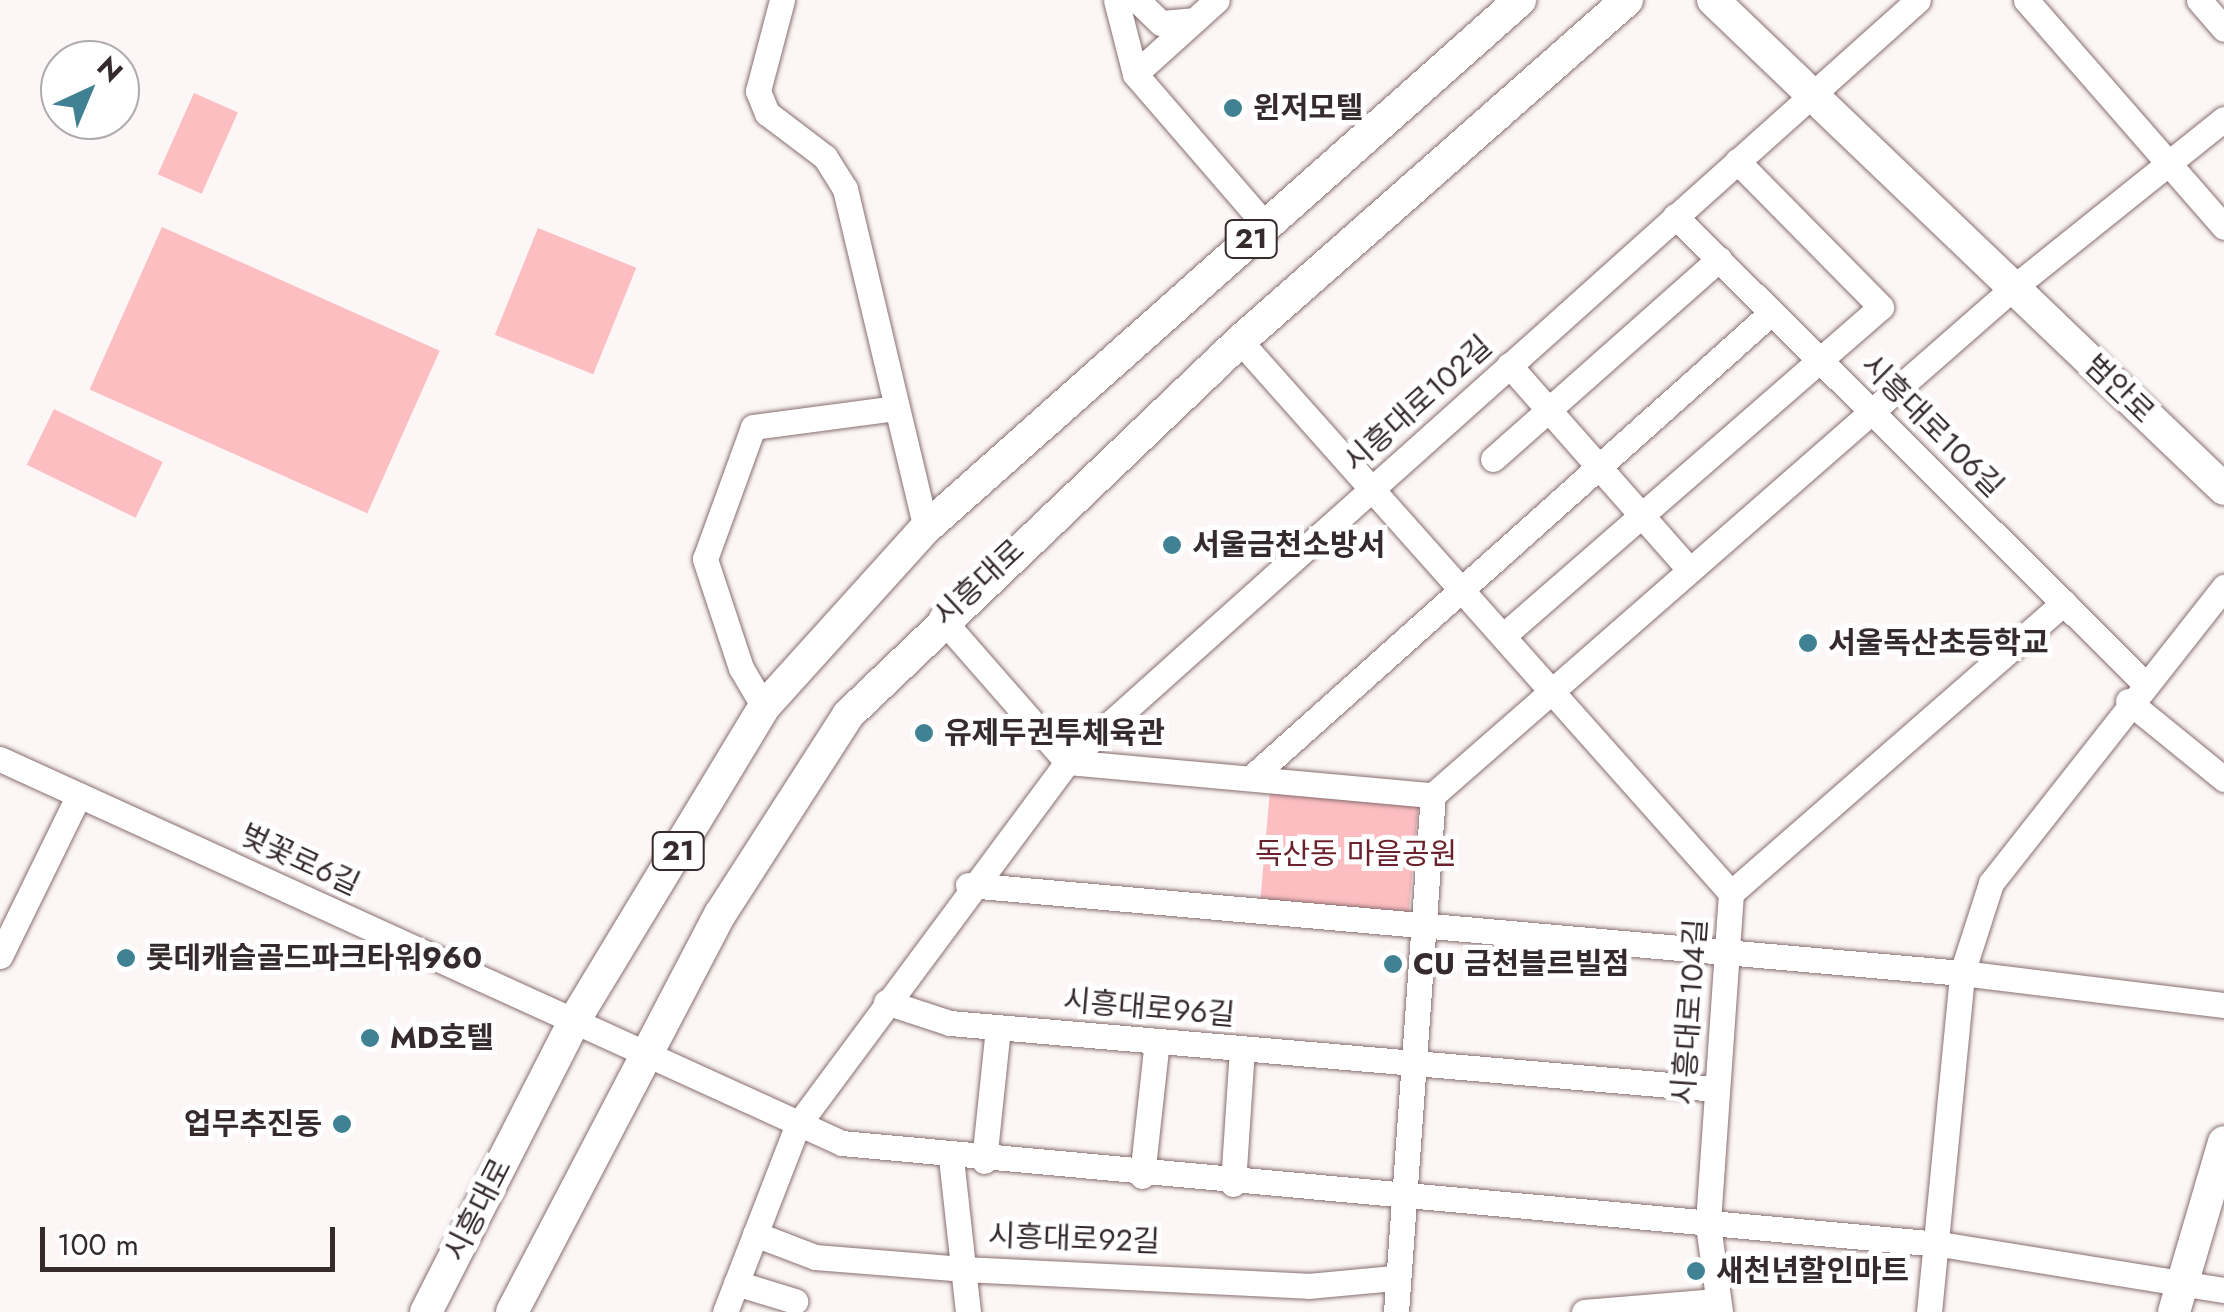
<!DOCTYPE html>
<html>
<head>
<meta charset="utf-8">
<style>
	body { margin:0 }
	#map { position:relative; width:2224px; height:1312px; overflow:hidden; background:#fcf6f6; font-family:Jost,"Noto Sans KR",sans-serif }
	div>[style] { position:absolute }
	.green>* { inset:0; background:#fcbec1; transform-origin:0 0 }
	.roads { filter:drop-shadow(0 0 2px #886e6f) drop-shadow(0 0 2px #886e6f) }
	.minor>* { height:25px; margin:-12.5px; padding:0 12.5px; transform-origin:12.5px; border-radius:12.5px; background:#fff }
	.major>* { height:32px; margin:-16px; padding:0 16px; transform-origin:16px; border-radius:16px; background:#fff }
	.dots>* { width:28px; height:28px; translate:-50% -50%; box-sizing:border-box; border:5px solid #fff; border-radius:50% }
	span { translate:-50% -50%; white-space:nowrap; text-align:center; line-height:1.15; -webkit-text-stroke:10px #fff; paint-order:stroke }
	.shield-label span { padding:2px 8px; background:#fff; border:2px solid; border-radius:8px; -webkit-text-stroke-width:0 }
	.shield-label { font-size:28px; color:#362b2c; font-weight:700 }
	.poi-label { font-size:30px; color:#362b2c; font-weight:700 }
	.left { translate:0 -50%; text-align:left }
	.right { translate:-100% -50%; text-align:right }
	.street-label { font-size:30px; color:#362b2c }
	.park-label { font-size:30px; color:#6b222d }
	.north { position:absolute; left:40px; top:40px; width:100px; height:100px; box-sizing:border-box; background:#fff; border:2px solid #afaaab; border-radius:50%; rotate:44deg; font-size:28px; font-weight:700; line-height:40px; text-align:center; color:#362b2c }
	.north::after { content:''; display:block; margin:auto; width:35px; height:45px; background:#408294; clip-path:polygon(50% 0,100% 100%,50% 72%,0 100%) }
	.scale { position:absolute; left:40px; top:1227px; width:295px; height:45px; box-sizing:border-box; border:5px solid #362b2c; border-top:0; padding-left:12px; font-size:30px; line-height:35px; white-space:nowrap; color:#362b2c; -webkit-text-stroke:8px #fff; paint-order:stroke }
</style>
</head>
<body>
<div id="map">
	<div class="green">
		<div style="left:194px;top:93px;width:48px;height:89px;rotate:24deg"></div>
		<div style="left:162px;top:227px;width:304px;height:178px;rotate:24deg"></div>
		<div style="left:538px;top:228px;width:106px;height:115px;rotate:22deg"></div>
		<div style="left:54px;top:409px;width:121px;height:62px;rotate:26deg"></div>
		<div style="left:1270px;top:790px;width:149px;height:113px;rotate:5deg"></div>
	</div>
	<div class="roads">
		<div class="minor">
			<div style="left:782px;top:0;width:94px;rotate:104.8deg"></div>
			<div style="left:758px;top:91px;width:24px;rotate:68deg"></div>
			<div style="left:767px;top:113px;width:73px;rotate:37.2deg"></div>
			<div style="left:825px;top:157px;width:38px;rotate:58deg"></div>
			<div style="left:845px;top:189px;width:349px;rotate:76.6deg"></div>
			<div style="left:1116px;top:0;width:76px;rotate:75.6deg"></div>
			<div style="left:1135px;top:74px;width:201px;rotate:49.2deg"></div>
			<div style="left:1137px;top:0;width:33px;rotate:44deg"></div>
			<div style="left:1161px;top:23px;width:33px;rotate:-5deg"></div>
			<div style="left:2026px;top:0;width:301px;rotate:48.9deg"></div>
			<div style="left:2199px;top:0;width:38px;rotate:49deg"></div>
			<div style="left:1135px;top:74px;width:110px;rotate:-42.1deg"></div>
			<div style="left:1675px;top:216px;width:660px;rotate:44.88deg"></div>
			<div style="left:1240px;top:341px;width:739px;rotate:48.35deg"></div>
			<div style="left:1731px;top:893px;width:333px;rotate:94deg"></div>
			<div style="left:1708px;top:1225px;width:88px;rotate:82.1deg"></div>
			<div style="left:1509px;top:365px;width:273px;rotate:48.6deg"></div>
			<div style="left:1493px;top:459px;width:302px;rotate:-41.5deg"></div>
			<div style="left:941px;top:618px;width:191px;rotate:48.8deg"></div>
			<div style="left:1067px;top:762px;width:367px;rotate:5.2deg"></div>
			<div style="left:1433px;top:795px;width:770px;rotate:-41.16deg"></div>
			<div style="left:2013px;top:288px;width:270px;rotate:-38.7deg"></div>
			<div style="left:1503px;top:636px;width:501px;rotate:-41.04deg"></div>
			<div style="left:1881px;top:307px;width:205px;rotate:-134.6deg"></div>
			<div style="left:2128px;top:701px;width:124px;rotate:39.1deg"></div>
			<div style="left:764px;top:707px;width:45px;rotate:-120.5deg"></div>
			<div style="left:741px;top:668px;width:115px;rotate:-108.3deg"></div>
			<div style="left:705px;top:559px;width:140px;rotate:-70deg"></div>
			<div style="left:753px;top:427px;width:144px;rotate:-7.6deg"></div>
			<div style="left:0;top:759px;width:925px;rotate:24.52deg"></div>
			<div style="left:842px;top:1143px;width:1103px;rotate:5.26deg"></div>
			<div style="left:1940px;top:1244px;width:288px;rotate:9.2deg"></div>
			<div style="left:1253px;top:776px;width:696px;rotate:-41.8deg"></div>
			<div style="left:968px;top:885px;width:998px;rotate:5.06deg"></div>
			<div style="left:1962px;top:973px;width:264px;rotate:7deg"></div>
			<div style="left:1731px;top:893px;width:442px;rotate:-41.1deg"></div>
			<div style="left:0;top:956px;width:179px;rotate:-63.9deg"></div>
			<div style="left:886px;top:1002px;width:67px;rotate:18.2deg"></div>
			<div style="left:950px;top:1023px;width:770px;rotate:4.92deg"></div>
			<div style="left:951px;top:1158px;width:155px;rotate:83.7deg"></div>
			<div style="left:984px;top:1161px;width:135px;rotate:-84deg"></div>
			<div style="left:1142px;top:1176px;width:136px;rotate:-83.7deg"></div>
			<div style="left:1233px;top:1184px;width:135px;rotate:-86.2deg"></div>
			<div style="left:755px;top:1234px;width:64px;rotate:21deg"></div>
			<div style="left:815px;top:1257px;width:148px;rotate:4.6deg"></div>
			<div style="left:963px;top:1269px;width:345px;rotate:2.8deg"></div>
			<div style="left:1308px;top:1286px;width:86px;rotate:-5.3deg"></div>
			<div style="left:736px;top:1283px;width:62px;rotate:17deg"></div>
			<div style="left:725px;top:1312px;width:199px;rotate:-68.8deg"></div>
			<div style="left:797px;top:1126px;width:453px;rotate:-53.4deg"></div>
			<div style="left:1067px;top:762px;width:1142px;rotate:-41.84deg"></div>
			<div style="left:1396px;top:1312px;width:518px;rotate:-85.91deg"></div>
			<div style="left:1584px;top:1312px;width:132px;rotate:-4.8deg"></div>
			<div style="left:1929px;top:1312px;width:341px;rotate:-84.4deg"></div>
			<div style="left:1962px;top:973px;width:95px;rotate:-72.1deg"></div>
			<div style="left:1991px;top:883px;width:377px;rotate:-51.8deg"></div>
		</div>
		<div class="major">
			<div style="left:1713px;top:0;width:707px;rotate:43.74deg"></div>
			<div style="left:426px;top:1312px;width:326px;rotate:-63deg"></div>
			<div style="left:574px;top:1021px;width:367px;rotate:-58.8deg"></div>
			<div style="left:764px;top:707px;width:241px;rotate:-47.9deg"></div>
			<div style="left:926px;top:528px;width:795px;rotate:-41.63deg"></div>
			<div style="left:512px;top:1312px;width:450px;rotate:-62.4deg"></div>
			<div style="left:721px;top:913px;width:235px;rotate:-57.3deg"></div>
			<div style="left:848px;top:715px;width:542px;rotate:-43.65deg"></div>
			<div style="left:1240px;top:341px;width:516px;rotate:-41.38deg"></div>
			<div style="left:2174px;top:1312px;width:177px;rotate:-73.6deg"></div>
		</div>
	</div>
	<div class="dots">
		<div style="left:1233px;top:108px;background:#408294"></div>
		<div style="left:1172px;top:545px;background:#408294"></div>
		<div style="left:1808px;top:643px;background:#408294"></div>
		<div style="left:924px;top:733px;background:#408294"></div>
		<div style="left:126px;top:958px;background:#408294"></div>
		<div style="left:1393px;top:964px;background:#408294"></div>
		<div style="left:370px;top:1038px;background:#408294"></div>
		<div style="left:342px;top:1124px;background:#408294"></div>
		<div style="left:1696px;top:1271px;background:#408294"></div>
	</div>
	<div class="shield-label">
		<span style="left:1251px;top:239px">21</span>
		<span style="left:678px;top:851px">21</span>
	</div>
	<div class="poi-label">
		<span class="left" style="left:1253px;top:108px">윈저모텔</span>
		<span class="left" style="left:1192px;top:545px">서울금천소방서</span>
		<span class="left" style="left:1828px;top:643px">서울독산초등학교</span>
		<span class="left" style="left:944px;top:733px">유제두권투체육관</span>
		<span class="left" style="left:146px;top:958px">롯데캐슬골드파크타워960</span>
		<span class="left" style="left:1413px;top:964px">CU 금천블르빌점</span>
		<span class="left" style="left:390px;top:1038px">MD호텔</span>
		<span class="right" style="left:322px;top:1124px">업무추진동</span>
		<span class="left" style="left:1716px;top:1271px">새천년할인마트</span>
	</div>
	<div class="street-label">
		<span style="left:2119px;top:389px;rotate:44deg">범안로</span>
		<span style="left:1418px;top:404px;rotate:-42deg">시흥대로102길</span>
		<span style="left:1932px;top:426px;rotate:45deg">시흥대로106길</span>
		<span style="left:979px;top:583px;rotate:-43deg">시흥대로</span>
		<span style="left:300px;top:860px;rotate:25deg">벚꽃로6길</span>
		<span style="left:1149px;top:1008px;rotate:5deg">시흥대로96길</span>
		<span style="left:1690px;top:1012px;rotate:-86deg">시흥대로104길</span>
		<span style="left:478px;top:1210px;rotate:-63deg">시흥대로</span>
		<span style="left:1074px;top:1239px;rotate:2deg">시흥대로92길</span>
	</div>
	<div class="park-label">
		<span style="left:1356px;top:854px">독산동 마을공원</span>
	</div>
	<div class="north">N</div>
	<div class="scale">100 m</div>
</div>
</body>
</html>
